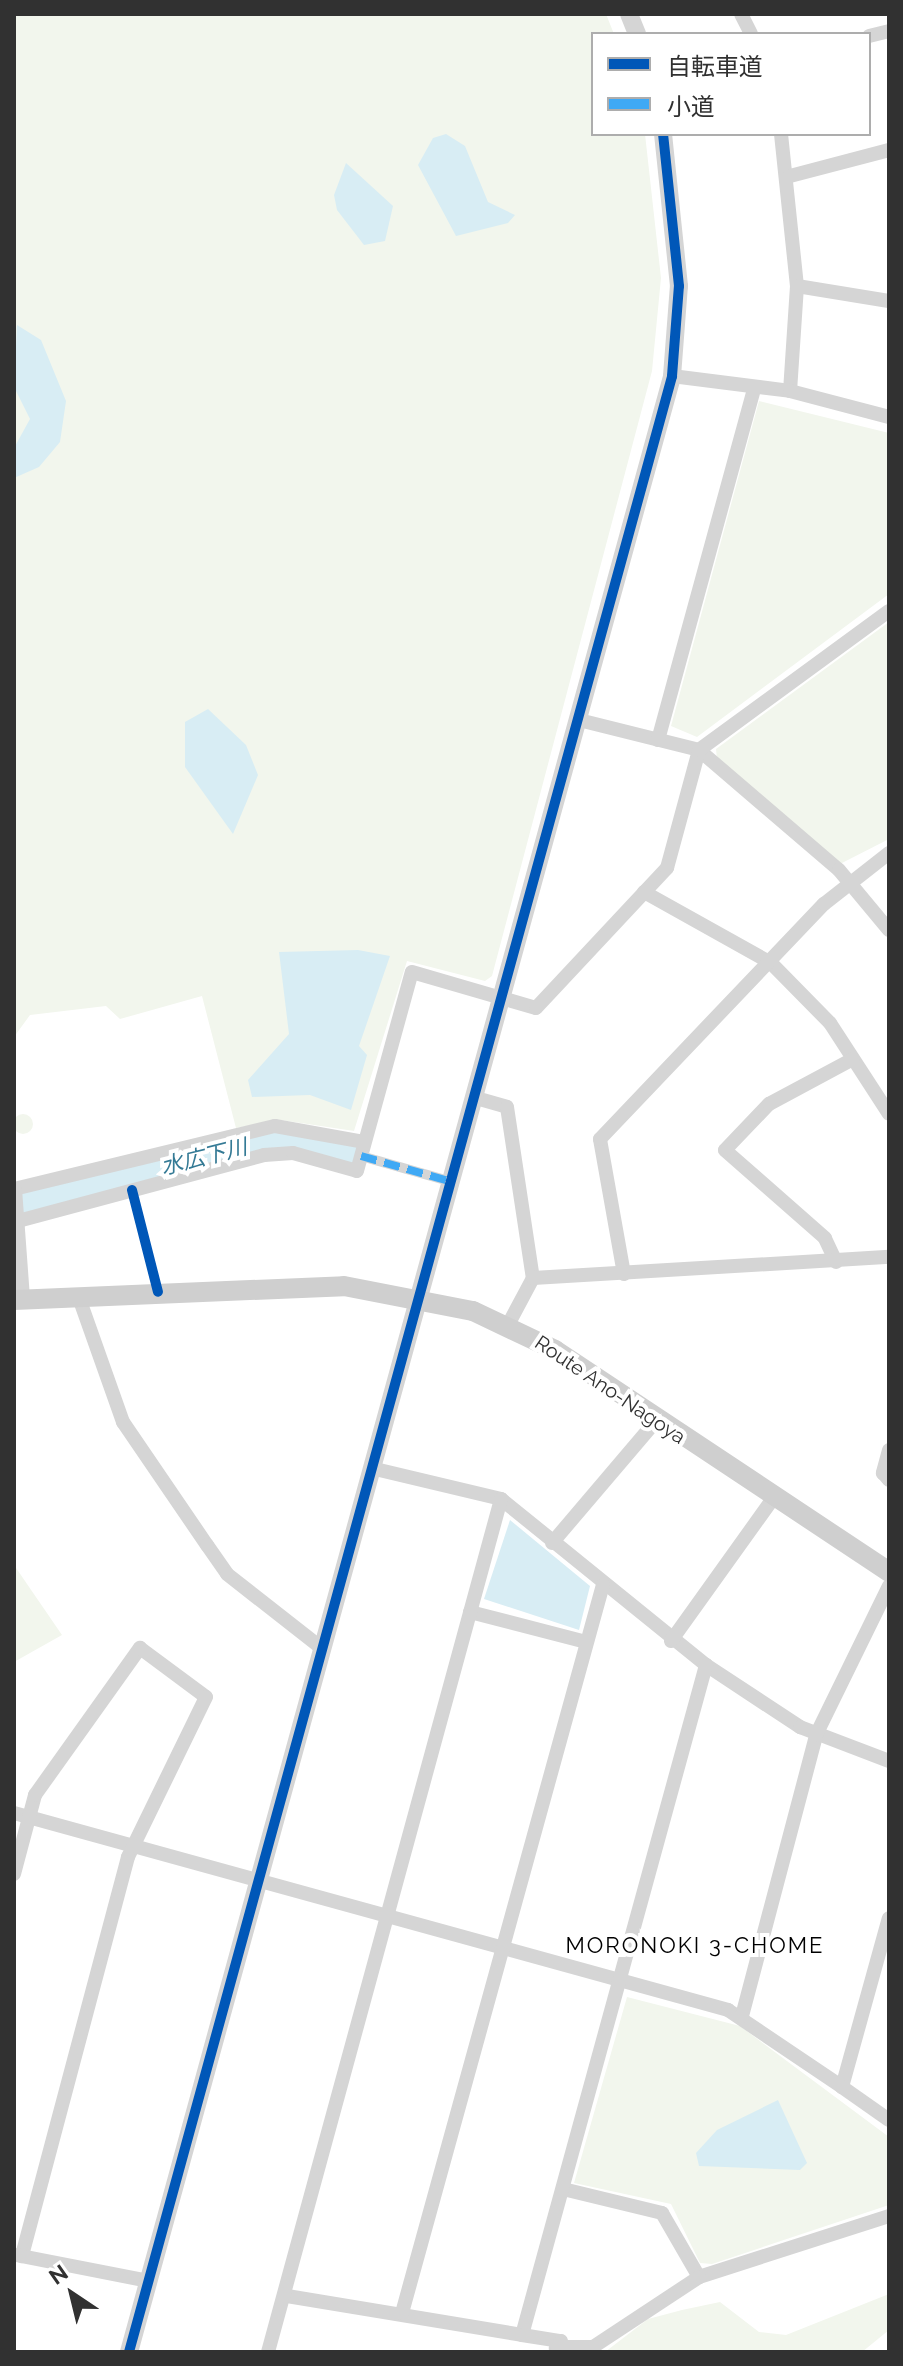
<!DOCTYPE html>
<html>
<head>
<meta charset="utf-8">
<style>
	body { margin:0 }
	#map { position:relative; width:903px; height:2366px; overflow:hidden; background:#fff; font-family:Raleway,"Noto Sans JP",sans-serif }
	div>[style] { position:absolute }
	.green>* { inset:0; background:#f2f6ed }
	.round { border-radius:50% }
	.water>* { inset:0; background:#d8edf4 }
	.river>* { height:28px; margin:-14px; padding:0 14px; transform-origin:14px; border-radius:14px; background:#d8edf4 }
	.pedestrian>* { height:10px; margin:-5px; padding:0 5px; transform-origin:5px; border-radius:5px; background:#d5d5d5 }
	.minor>* { height:14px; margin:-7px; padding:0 7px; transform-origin:7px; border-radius:7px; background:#d5d5d5 }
	.tertiary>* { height:18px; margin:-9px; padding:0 9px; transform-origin:9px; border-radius:9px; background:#d5d5d5 }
	.secondary>* { height:20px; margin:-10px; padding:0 10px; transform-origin:10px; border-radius:10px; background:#cfcfcf }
	.quiet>* { height:8px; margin-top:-4px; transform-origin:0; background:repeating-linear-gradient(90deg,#3fa9f5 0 16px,transparent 0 24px) }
	.cycleway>* { height:10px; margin:-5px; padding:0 5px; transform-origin:5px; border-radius:5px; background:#0057b8 }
	span { translate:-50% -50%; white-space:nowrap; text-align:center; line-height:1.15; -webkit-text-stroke:8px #fff; paint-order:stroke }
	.street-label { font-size:20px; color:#313131 }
	.water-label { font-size:22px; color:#347a95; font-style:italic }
	.neighbourhood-label { font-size:22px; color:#000; letter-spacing:2px }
	.frame { position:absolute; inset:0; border:16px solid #313131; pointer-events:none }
	.legend { position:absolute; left:591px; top:32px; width:280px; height:104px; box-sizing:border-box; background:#fff; border:2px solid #adadad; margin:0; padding:10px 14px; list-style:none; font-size:24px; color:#313131 }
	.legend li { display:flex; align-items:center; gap:16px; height:40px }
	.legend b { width:40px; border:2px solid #adadad }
	.north { position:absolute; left:32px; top:2254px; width:80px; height:80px; -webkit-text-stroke:6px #fff; paint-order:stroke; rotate:325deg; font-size:22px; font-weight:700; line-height:32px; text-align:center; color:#313131 }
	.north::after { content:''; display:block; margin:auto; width:28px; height:36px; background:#313131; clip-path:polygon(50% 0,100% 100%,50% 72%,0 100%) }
</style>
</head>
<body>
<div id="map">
	<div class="green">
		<div style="clip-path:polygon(14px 14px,606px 14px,614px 34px,593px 34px,593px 134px,645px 134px,661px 278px,652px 371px,492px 976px,485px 981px,407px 961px,354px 1131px,281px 1120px,236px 1128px,202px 996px,120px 1019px,106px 1006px,30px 1015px,14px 1037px)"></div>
		<div style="clip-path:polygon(759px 401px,889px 433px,889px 594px,697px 737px,671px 726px)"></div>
		<div style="clip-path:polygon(889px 622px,889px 839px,840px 864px,717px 759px,716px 749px)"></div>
		<div class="round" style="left:13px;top:1114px;width:20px;height:20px"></div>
		<div style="clip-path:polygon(14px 1565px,62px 1635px,14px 1662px)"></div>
		<div style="clip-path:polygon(627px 1997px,740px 2026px,889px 2137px,889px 2205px,712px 2264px,700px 2263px,671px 2204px,574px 2183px)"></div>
		<div style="clip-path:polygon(889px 2294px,889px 2330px,862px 2352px,605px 2352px,648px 2319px,682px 2310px,720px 2302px,759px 2332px,786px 2335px)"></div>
	</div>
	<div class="water">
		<div style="clip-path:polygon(446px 134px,465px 146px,488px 202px,515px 215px,508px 223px,456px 236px,418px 165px,433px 138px)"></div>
		<div style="clip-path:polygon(346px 163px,393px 206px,385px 241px,364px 245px,337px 210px,334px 195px)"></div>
		<div style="clip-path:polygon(17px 325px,41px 340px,66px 401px,60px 442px,39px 467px,14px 478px,14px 448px,30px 419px,14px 387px)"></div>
		<div style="clip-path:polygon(208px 709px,246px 745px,258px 775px,233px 834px,185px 767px,185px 722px)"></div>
		<div style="clip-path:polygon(358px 950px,390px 956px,359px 1046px,367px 1055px,351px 1110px,310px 1095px,252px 1097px,248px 1080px,289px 1034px,279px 952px)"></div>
		<div style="clip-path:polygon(510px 1520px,590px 1586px,579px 1630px,484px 1599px)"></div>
		<div style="clip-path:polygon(778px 2100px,807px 2163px,800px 2170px,699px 2166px,696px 2153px,717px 2130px)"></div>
	</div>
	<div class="river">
		<div style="left:14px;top:1205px;width:270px;rotate:-14.1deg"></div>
		<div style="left:276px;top:1139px;width:73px;rotate:10.2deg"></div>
	</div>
	<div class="pedestrian">
		<div style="left:361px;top:1156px;width:95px;rotate:15.9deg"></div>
	</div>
	<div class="minor">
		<div style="left:741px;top:14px;width:22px;rotate:63deg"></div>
		<div style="left:869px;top:36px;width:21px;rotate:-14deg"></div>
		<div style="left:781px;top:134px;width:153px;rotate:84deg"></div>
		<div style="left:797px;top:286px;width:105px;rotate:93.8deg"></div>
		<div style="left:790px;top:176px;width:102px;rotate:-14.7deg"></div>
		<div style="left:797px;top:286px;width:93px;rotate:9.3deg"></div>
		<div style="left:672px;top:376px;width:119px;rotate:7.2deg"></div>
		<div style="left:790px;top:391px;width:102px;rotate:14.7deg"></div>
		<div style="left:583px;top:721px;width:120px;rotate:14deg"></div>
		<div style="left:699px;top:750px;width:184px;rotate:40.6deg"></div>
		<div style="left:839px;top:870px;width:78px;rotate:50.2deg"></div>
		<div style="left:658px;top:740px;width:361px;rotate:-74.7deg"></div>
		<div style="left:644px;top:892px;width:145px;rotate:29.2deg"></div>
		<div style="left:771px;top:963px;width:84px;rotate:45.5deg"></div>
		<div style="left:830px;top:1023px;width:108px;rotate:57deg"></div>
		<div style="left:476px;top:1098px;width:32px;rotate:16deg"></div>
		<div style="left:507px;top:1107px;width:173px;rotate:81.4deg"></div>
		<div style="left:533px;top:1278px;width:53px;rotate:118deg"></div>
		<div style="left:14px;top:1189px;width:268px;rotate:-13.6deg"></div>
		<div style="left:275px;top:1126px;width:90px;rotate:10.2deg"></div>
		<div style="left:15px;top:1189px;width:109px;rotate:85.8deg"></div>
		<div style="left:18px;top:1221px;width:255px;rotate:-15deg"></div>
		<div style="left:264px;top:1155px;width:29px;rotate:-4deg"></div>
		<div style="left:293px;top:1153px;width:66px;rotate:15.7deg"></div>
		<div style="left:357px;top:1171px;width:206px;rotate:-74.6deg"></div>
		<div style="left:412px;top:972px;width:129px;rotate:16.2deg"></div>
		<div style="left:536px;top:1008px;width:192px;rotate:-46.9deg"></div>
		<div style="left:667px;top:868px;width:122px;rotate:-74.8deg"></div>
		<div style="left:699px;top:750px;width:235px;rotate:-36.2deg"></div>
		<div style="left:836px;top:1262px;width:26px;rotate:-115deg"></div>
		<div style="left:825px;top:1238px;width:133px;rotate:-138.7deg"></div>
		<div style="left:725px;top:1150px;width:64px;rotate:-46.3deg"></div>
		<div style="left:769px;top:1104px;width:95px;rotate:-28.2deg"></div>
		<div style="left:624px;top:1274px;width:137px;rotate:-100.1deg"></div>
		<div style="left:600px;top:1139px;width:325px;rotate:-46.4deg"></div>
		<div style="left:824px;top:904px;width:83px;rotate:-38.1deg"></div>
		<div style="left:533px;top:1278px;width:357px;rotate:-3.4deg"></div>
		<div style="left:78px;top:1295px;width:135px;rotate:70.5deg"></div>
		<div style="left:123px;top:1422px;width:149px;rotate:55.7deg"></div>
		<div style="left:207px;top:1545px;width:35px;rotate:55deg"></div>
		<div style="left:227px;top:1574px;width:118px;rotate:38.1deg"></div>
		<div style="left:889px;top:1450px;width:24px;rotate:105deg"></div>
		<div style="left:883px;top:1473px;width:9px;rotate:49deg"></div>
		<div style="left:371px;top:1468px;width:134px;rotate:13.4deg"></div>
		<div style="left:501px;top:1499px;width:264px;rotate:39deg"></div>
		<div style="left:706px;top:1665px;width:113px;rotate:33.4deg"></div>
		<div style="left:800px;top:1727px;width:95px;rotate:20.9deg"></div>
		<div style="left:552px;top:1543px;width:160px;rotate:-49.6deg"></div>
		<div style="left:470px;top:1612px;width:120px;rotate:14.5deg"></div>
		<div style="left:671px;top:1641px;width:173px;rotate:-54.4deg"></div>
		<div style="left:14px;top:1813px;width:741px;rotate:15.42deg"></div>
		<div style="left:728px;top:2010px;width:138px;rotate:34deg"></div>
		<div style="left:842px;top:2087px;width:175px;rotate:-74.5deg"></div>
		<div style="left:14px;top:1874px;width:82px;rotate:-75.1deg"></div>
		<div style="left:35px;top:1795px;width:181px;rotate:-54.5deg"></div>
		<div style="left:140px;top:1648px;width:82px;rotate:36.6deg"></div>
		<div style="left:206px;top:1697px;width:178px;rotate:116deg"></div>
		<div style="left:128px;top:1857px;width:413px;rotate:104.9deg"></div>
		<div style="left:742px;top:2016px;width:291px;rotate:-75.2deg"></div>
		<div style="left:816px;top:1735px;width:166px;rotate:-63.9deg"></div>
		<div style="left:842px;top:2087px;width:57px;rotate:35.1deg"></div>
		<div style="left:563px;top:2189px;width:102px;rotate:13.6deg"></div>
		<div style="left:662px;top:2213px;width:74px;rotate:60deg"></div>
		<div style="left:699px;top:2277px;width:200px;rotate:-17.8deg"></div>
		<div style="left:16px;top:2255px;width:136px;rotate:11.1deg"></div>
		<div style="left:287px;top:2296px;width:238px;rotate:9.4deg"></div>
		<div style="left:522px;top:2335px;width:695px;rotate:-74.64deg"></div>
		<div style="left:402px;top:2313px;width:755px;rotate:-74.57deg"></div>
		<div style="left:522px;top:2335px;width:39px;rotate:9deg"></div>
		<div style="left:561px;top:2341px;width:9px;rotate:126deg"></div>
		<div style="left:557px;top:2347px;width:36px"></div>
		<div style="left:593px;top:2347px;width:127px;rotate:-33.4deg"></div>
		<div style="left:268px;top:2352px;width:884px;rotate:-74.72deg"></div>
	</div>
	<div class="tertiary">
		<div style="left:629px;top:14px;width:22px;rotate:68deg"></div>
		<div style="left:129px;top:2352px;width:2049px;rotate:-74.63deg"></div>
		<div style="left:672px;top:376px;width:90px;rotate:-85.6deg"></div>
		<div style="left:679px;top:286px;width:153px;rotate:-96deg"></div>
	</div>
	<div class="secondary">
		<div style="left:14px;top:1300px;width:330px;rotate:-2.4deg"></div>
		<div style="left:344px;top:1286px;width:131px;rotate:11deg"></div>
		<div style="left:473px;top:1311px;width:91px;rotate:25.4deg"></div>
		<div style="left:555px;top:1350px;width:401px;rotate:33.6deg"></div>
	</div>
	<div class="quiet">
		<div style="left:361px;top:1156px;width:95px;rotate:15.9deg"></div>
	</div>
	<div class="cycleway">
		<div style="left:132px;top:1190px;width:105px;rotate:75.7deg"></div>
		<div style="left:129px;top:2352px;width:2049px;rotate:-74.63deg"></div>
		<div style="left:672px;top:376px;width:90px;rotate:-85.6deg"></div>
		<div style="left:679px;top:286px;width:153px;rotate:-96deg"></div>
	</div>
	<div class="street-label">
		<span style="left:610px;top:1390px;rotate:34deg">Route Ano-Nagoya</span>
	</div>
	<div class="water-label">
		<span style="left:204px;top:1157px;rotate:-14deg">水広下川</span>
	</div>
	<div class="neighbourhood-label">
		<span style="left:695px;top:1946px">MORONOKI 3-CHOME</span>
	</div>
	<div class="frame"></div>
	<ul class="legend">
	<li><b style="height:10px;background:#0057b8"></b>自転車道</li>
	<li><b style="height:10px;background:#3fa9f5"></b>小道</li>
	</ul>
	<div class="north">N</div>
</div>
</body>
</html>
